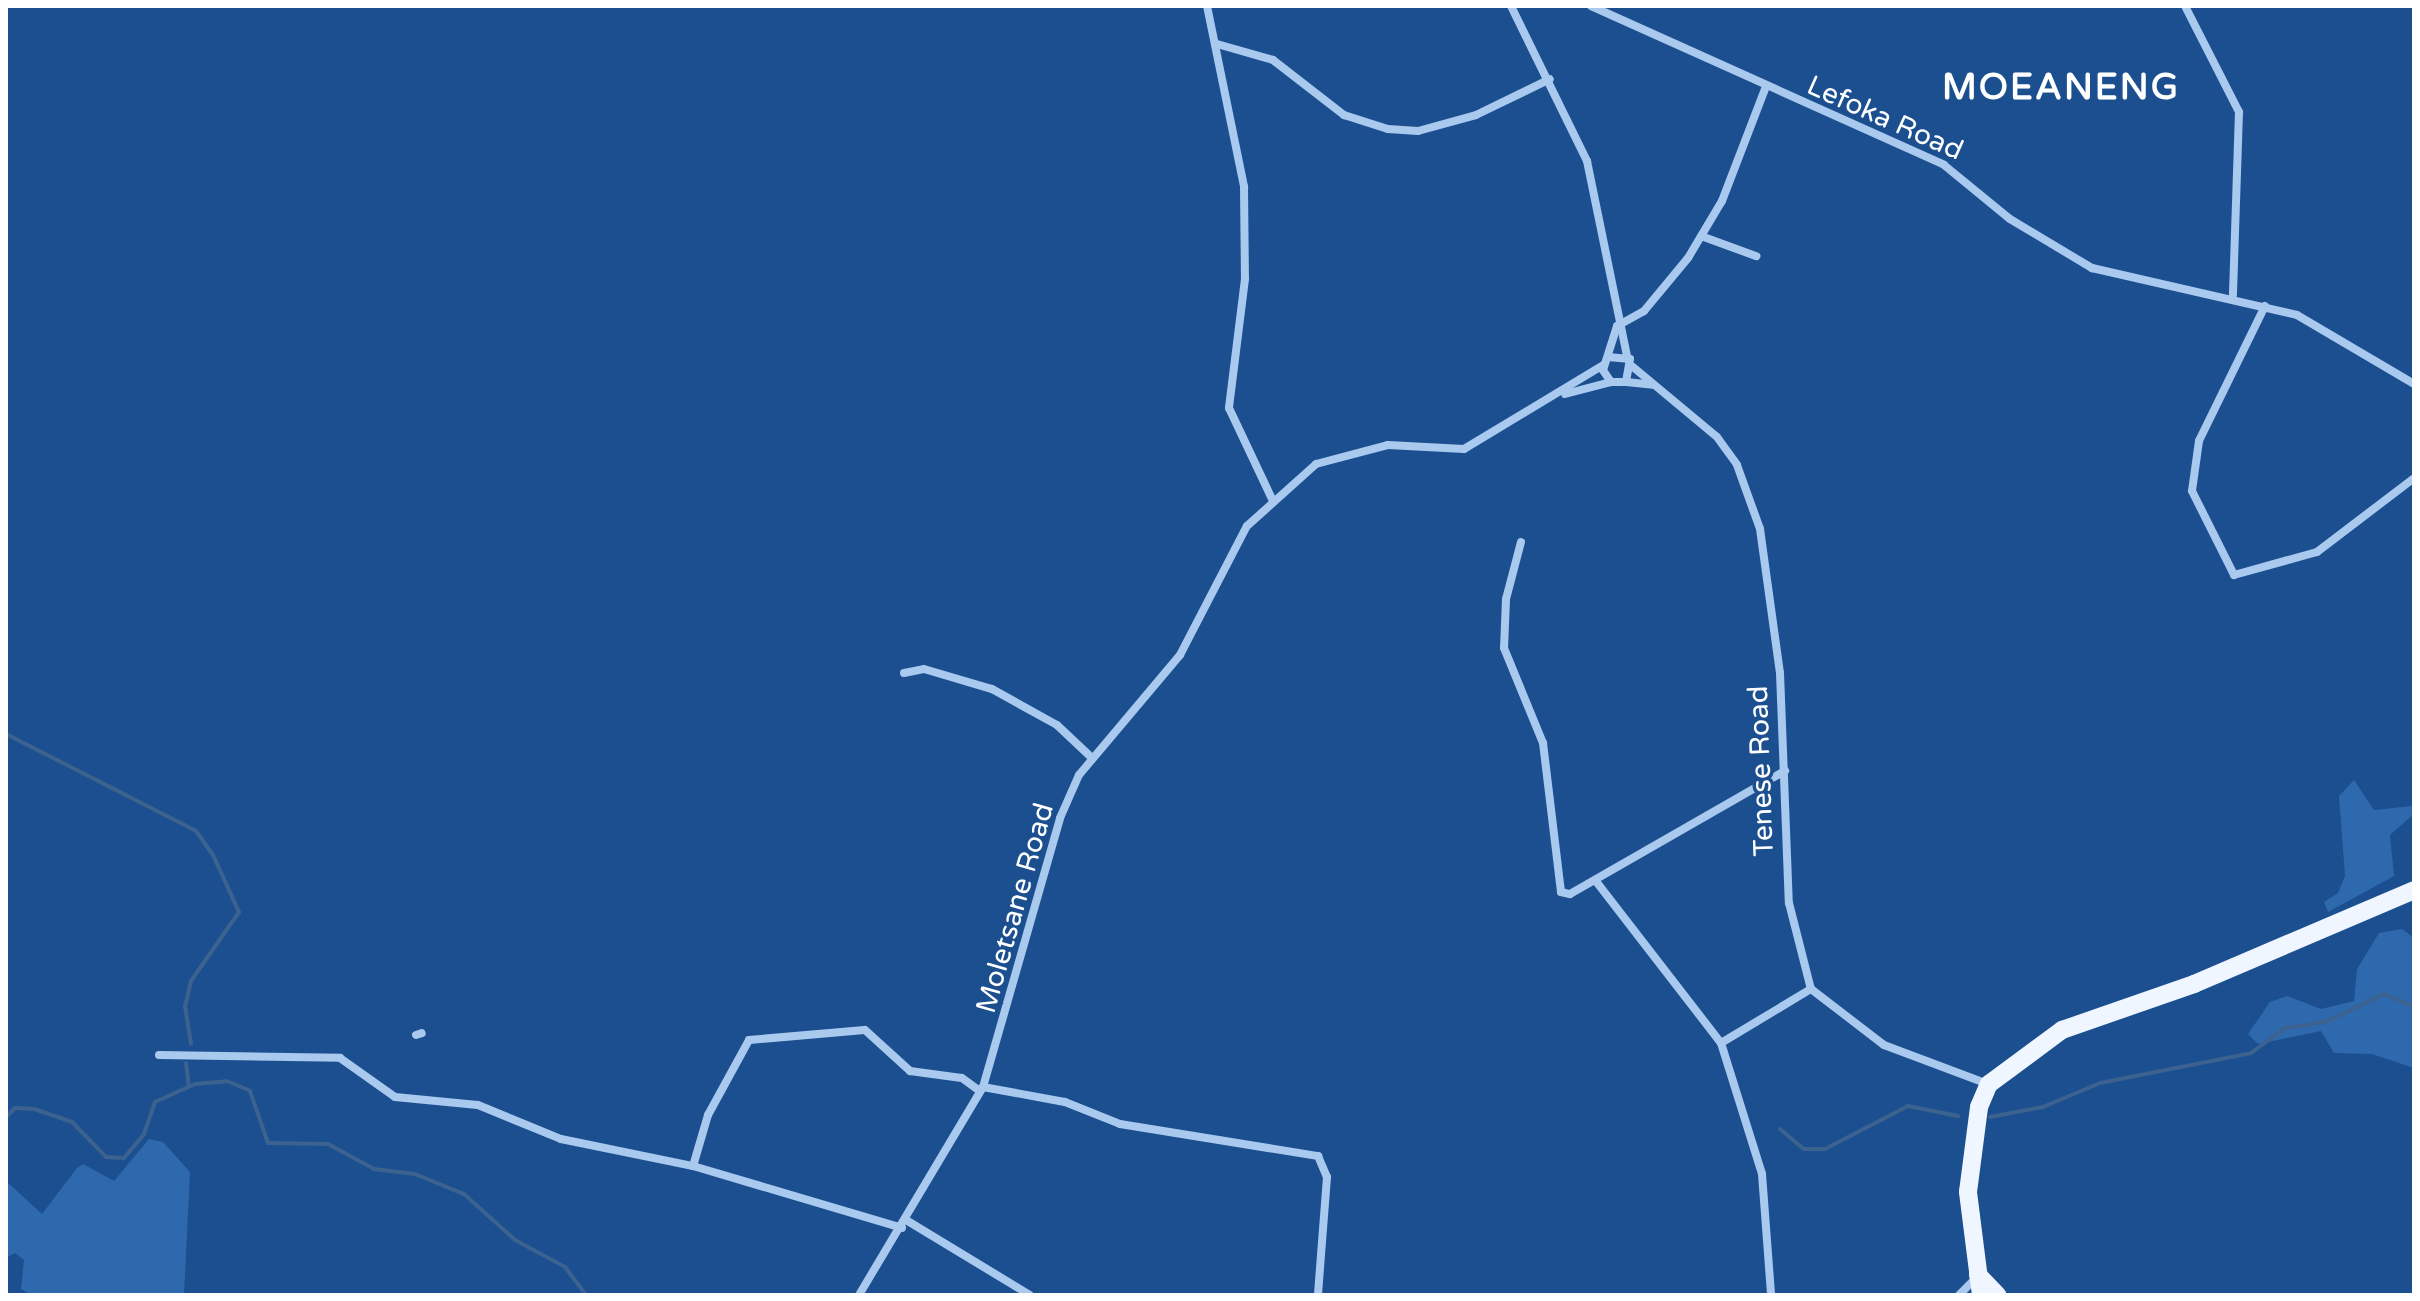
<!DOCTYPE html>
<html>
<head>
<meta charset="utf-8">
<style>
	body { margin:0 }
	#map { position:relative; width:2420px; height:1301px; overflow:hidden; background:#1b4f8f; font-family:"Varela Round",sans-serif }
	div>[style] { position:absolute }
	.green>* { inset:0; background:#2e69ad }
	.stream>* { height:4px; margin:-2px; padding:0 2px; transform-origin:2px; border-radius:2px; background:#3c6290 }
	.street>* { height:8px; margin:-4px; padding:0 4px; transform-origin:4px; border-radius:4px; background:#a9c9ee }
	.primary>* { height:18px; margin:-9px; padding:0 9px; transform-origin:9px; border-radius:9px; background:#f0f6ff }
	span { translate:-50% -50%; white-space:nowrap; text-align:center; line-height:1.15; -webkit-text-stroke:7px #1b4f8f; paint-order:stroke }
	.street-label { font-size:28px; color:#fff }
	.district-label { font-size:36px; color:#fff; font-weight:700; letter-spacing:2px }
	.frame { position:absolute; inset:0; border:8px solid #fff; pointer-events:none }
</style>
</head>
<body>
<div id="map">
	<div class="green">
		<div style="clip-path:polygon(2354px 780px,2374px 810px,2412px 806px,2414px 814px,2390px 835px,2394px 876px,2328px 912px,2324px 902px,2338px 893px,2345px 876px,2339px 796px)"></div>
		<div style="clip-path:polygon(2402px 929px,2414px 938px,2414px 1068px,2372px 1054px,2334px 1053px,2321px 1031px,2258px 1044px,2248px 1034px,2270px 1002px,2287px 996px,2321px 1009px,2354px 1001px,2357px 969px,2379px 933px)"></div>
		<div style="clip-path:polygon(149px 1139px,163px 1142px,190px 1172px,184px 1295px,32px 1295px,21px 1289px,24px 1260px,15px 1253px,6px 1258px,6px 1181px,42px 1214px,77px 1168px,83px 1164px,114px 1181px)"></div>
	</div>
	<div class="stream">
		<div style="left:6px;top:734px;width:213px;rotate:27deg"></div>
		<div style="left:196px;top:831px;width:29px;rotate:55deg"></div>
		<div style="left:213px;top:855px;width:63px;rotate:65.5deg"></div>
		<div style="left:239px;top:912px;width:84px;rotate:124.8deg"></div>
		<div style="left:191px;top:981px;width:26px;rotate:103deg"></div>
		<div style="left:185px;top:1006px;width:38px;rotate:81deg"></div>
		<div style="left:186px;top:1063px;width:23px;rotate:83deg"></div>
		<div style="left:6px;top:1117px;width:13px;rotate:-45deg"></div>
		<div style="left:15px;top:1108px;width:19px;rotate:3deg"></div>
		<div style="left:34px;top:1109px;width:40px;rotate:18.9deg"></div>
		<div style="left:72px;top:1122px;width:49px;rotate:45.8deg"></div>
		<div style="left:106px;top:1157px;width:18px;rotate:3deg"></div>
		<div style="left:124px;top:1158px;width:31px;rotate:-50deg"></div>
		<div style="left:144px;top:1134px;width:34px;rotate:-71deg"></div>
		<div style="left:155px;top:1102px;width:44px;rotate:-24.2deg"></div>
		<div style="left:195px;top:1084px;width:32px;rotate:-5deg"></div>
		<div style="left:227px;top:1081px;width:25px;rotate:23deg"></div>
		<div style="left:250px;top:1091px;width:55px;rotate:70.9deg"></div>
		<div style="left:268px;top:1143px;width:60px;rotate:1deg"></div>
		<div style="left:328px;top:1144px;width:52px;rotate:28.5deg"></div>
		<div style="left:374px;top:1169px;width:41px;rotate:7deg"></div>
		<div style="left:415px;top:1174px;width:53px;rotate:22.2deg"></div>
		<div style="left:464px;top:1194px;width:69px;rotate:42deg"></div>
		<div style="left:515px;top:1240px;width:57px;rotate:28.4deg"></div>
		<div style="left:565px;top:1267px;width:35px;rotate:53deg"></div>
		<div style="left:1990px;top:1117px;width:54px;rotate:-10.7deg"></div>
		<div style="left:2043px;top:1107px;width:62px;rotate:-22.8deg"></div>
		<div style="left:2100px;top:1083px;width:154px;rotate:-11.2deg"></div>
		<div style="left:2251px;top:1053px;width:42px;rotate:-36.3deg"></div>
		<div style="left:2285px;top:1028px;width:40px;rotate:-8.5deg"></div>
		<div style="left:2325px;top:1022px;width:65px;rotate:-25.4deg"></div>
		<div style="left:2384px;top:994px;width:33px;rotate:23deg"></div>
		<div style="left:1780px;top:1129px;width:31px;rotate:40deg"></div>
		<div style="left:1804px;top:1149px;width:21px"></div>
		<div style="left:1825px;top:1149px;width:93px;rotate:-27.4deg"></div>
		<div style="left:1908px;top:1106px;width:51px;rotate:11.3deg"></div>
	</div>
	<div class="street">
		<div style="left:1207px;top:6px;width:185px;rotate:78.4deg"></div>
		<div style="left:1244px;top:187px;width:92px;rotate:89.4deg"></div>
		<div style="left:1245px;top:279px;width:130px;rotate:97.1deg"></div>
		<div style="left:1229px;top:408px;width:101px;rotate:64.7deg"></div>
		<div style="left:1511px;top:6px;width:173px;rotate:63.9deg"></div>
		<div style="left:1587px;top:161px;width:199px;rotate:78.4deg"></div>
		<div style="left:1591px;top:6px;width:387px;rotate:24.2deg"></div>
		<div style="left:1944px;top:165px;width:85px;rotate:39.3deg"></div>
		<div style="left:2010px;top:219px;width:96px;rotate:30.9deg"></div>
		<div style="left:2092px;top:268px;width:210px;rotate:12.9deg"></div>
		<div style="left:2297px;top:315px;width:136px;rotate:30.5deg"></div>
		<div style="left:2185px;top:6px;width:119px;rotate:63deg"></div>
		<div style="left:2239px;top:112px;width:183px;rotate:91.9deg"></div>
		<div style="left:1217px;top:44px;width:58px;rotate:15.9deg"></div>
		<div style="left:1273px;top:60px;width:90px;rotate:37.8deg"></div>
		<div style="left:1344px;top:115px;width:46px;rotate:17.7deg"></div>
		<div style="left:1388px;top:129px;width:30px;rotate:4deg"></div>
		<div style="left:1418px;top:131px;width:60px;rotate:-15.4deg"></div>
		<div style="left:1476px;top:115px;width:82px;rotate:-25.9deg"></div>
		<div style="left:1701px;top:236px;width:59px;rotate:20deg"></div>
		<div style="left:2265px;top:306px;width:150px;rotate:116.1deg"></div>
		<div style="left:2199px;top:441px;width:50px;rotate:98deg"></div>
		<div style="left:2192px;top:491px;width:94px;rotate:63.4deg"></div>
		<div style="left:2234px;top:575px;width:86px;rotate:-15.5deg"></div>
		<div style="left:2317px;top:552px;width:122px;rotate:-37.3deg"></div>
		<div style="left:1617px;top:326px;width:31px;rotate:-29deg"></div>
		<div style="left:1644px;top:311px;width:69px;rotate:-50.3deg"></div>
		<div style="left:1688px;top:258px;width:66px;rotate:-59.2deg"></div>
		<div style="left:1722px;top:201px;width:120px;rotate:-69deg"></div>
		<div style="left:1608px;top:357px;width:22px;rotate:5deg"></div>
		<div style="left:1630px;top:359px;width:23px;rotate:100deg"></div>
		<div style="left:1626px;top:382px;width:15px;rotate:180deg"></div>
		<div style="left:1611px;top:382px;width:14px;rotate:-124deg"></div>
		<div style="left:1603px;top:370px;width:46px;rotate:-72.3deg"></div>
		<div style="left:1633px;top:367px;width:109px;rotate:39.8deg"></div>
		<div style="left:1717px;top:437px;width:34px;rotate:54deg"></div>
		<div style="left:1737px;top:465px;width:68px;rotate:70.2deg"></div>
		<div style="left:1760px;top:529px;width:145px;rotate:82.1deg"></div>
		<div style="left:1780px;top:673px;width:230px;rotate:87.8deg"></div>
		<div style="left:1789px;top:903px;width:89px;rotate:75.7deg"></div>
		<div style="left:1811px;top:989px;width:92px;rotate:37.5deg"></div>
		<div style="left:1884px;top:1045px;width:111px;rotate:20.6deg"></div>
		<div style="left:1626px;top:382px;width:27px;rotate:6deg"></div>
		<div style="left:1565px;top:394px;width:48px;rotate:-14.6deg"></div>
		<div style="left:1521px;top:542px;width:59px;rotate:104.7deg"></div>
		<div style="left:1506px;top:599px;width:49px;rotate:92.3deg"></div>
		<div style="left:1504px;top:648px;width:103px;rotate:67.7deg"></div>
		<div style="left:1543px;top:743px;width:150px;rotate:83.1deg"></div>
		<div style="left:1561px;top:892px;width:9px;rotate:13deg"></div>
		<div style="left:1570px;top:894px;width:248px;rotate:-29.8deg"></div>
		<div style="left:904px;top:673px;width:20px;rotate:-11deg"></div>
		<div style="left:924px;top:669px;width:71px;rotate:16.4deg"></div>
		<div style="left:992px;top:689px;width:74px;rotate:29deg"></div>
		<div style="left:1057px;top:725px;width:47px;rotate:43.3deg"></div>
		<div style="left:1595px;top:880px;width:206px;rotate:52.3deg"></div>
		<div style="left:1721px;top:1043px;width:137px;rotate:72.6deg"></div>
		<div style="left:1762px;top:1174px;width:121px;rotate:85.7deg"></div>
		<div style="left:416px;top:1035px;width:6px;rotate:-18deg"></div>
		<div style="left:1721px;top:1043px;width:105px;rotate:-31deg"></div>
		<div style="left:159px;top:1055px;width:181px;rotate:0.9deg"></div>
		<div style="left:340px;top:1058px;width:67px;rotate:35.3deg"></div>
		<div style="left:395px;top:1097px;width:83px;rotate:5.5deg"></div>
		<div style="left:478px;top:1105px;width:90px;rotate:22.3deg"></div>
		<div style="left:561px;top:1139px;width:135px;rotate:11.6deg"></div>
		<div style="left:693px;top:1166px;width:218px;rotate:16.5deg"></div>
		<div style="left:983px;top:1087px;width:83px;rotate:10.4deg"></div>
		<div style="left:1065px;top:1102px;width:59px;rotate:21.8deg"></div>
		<div style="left:1120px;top:1124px;width:201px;rotate:9.2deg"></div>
		<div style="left:1318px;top:1156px;width:23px;rotate:67deg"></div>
		<div style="left:1327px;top:1177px;width:118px;rotate:94.4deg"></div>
		<div style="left:693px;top:1166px;width:53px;rotate:-73.6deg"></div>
		<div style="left:708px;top:1115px;width:85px;rotate:-61.3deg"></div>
		<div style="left:749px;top:1040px;width:116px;rotate:-4.9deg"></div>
		<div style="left:865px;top:1030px;width:61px;rotate:42.3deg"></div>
		<div style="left:910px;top:1071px;width:52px;rotate:7.7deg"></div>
		<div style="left:962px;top:1078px;width:22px;rotate:36deg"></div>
		<div style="left:906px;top:1220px;width:145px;rotate:31.2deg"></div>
		<div style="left:859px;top:1295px;width:242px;rotate:-59.2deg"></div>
		<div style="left:983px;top:1087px;width:280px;rotate:-74deg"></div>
		<div style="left:1060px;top:818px;width:47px;rotate:-66.2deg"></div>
		<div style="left:1079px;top:775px;width:157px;rotate:-49.9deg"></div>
		<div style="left:1180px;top:655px;width:145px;rotate:-62.6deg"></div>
		<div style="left:1247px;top:526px;width:93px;rotate:-41.9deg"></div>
		<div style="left:1316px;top:464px;width:74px;rotate:-14.8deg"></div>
		<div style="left:1388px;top:445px;width:76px;rotate:3deg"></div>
		<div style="left:1464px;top:449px;width:162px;rotate:-31.1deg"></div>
		<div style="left:1959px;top:1295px;width:27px;rotate:-45deg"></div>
	</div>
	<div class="primary">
		<div style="left:1978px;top:1275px;width:28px;rotate:46deg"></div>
		<div style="left:1981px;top:1295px;width:104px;rotate:-97.2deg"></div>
		<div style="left:1968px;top:1192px;width:86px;rotate:-82.6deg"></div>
		<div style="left:1979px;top:1107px;width:25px;rotate:-67deg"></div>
		<div style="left:1989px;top:1084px;width:91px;rotate:-36.5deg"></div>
		<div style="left:2062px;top:1030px;width:140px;rotate:-19.2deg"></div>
		<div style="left:2194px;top:984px;width:239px;rotate:-23.1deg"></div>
	</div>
	<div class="street-label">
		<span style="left:1885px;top:118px;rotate:24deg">Lefoka Road</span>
		<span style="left:1761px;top:771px;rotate:-92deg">Tenese Road</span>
		<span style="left:1015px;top:908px;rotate:-74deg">Moletsane Road</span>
	</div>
	<div class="district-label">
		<span style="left:2061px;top:88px">MOEANENG</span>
	</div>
	<div class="frame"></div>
</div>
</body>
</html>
